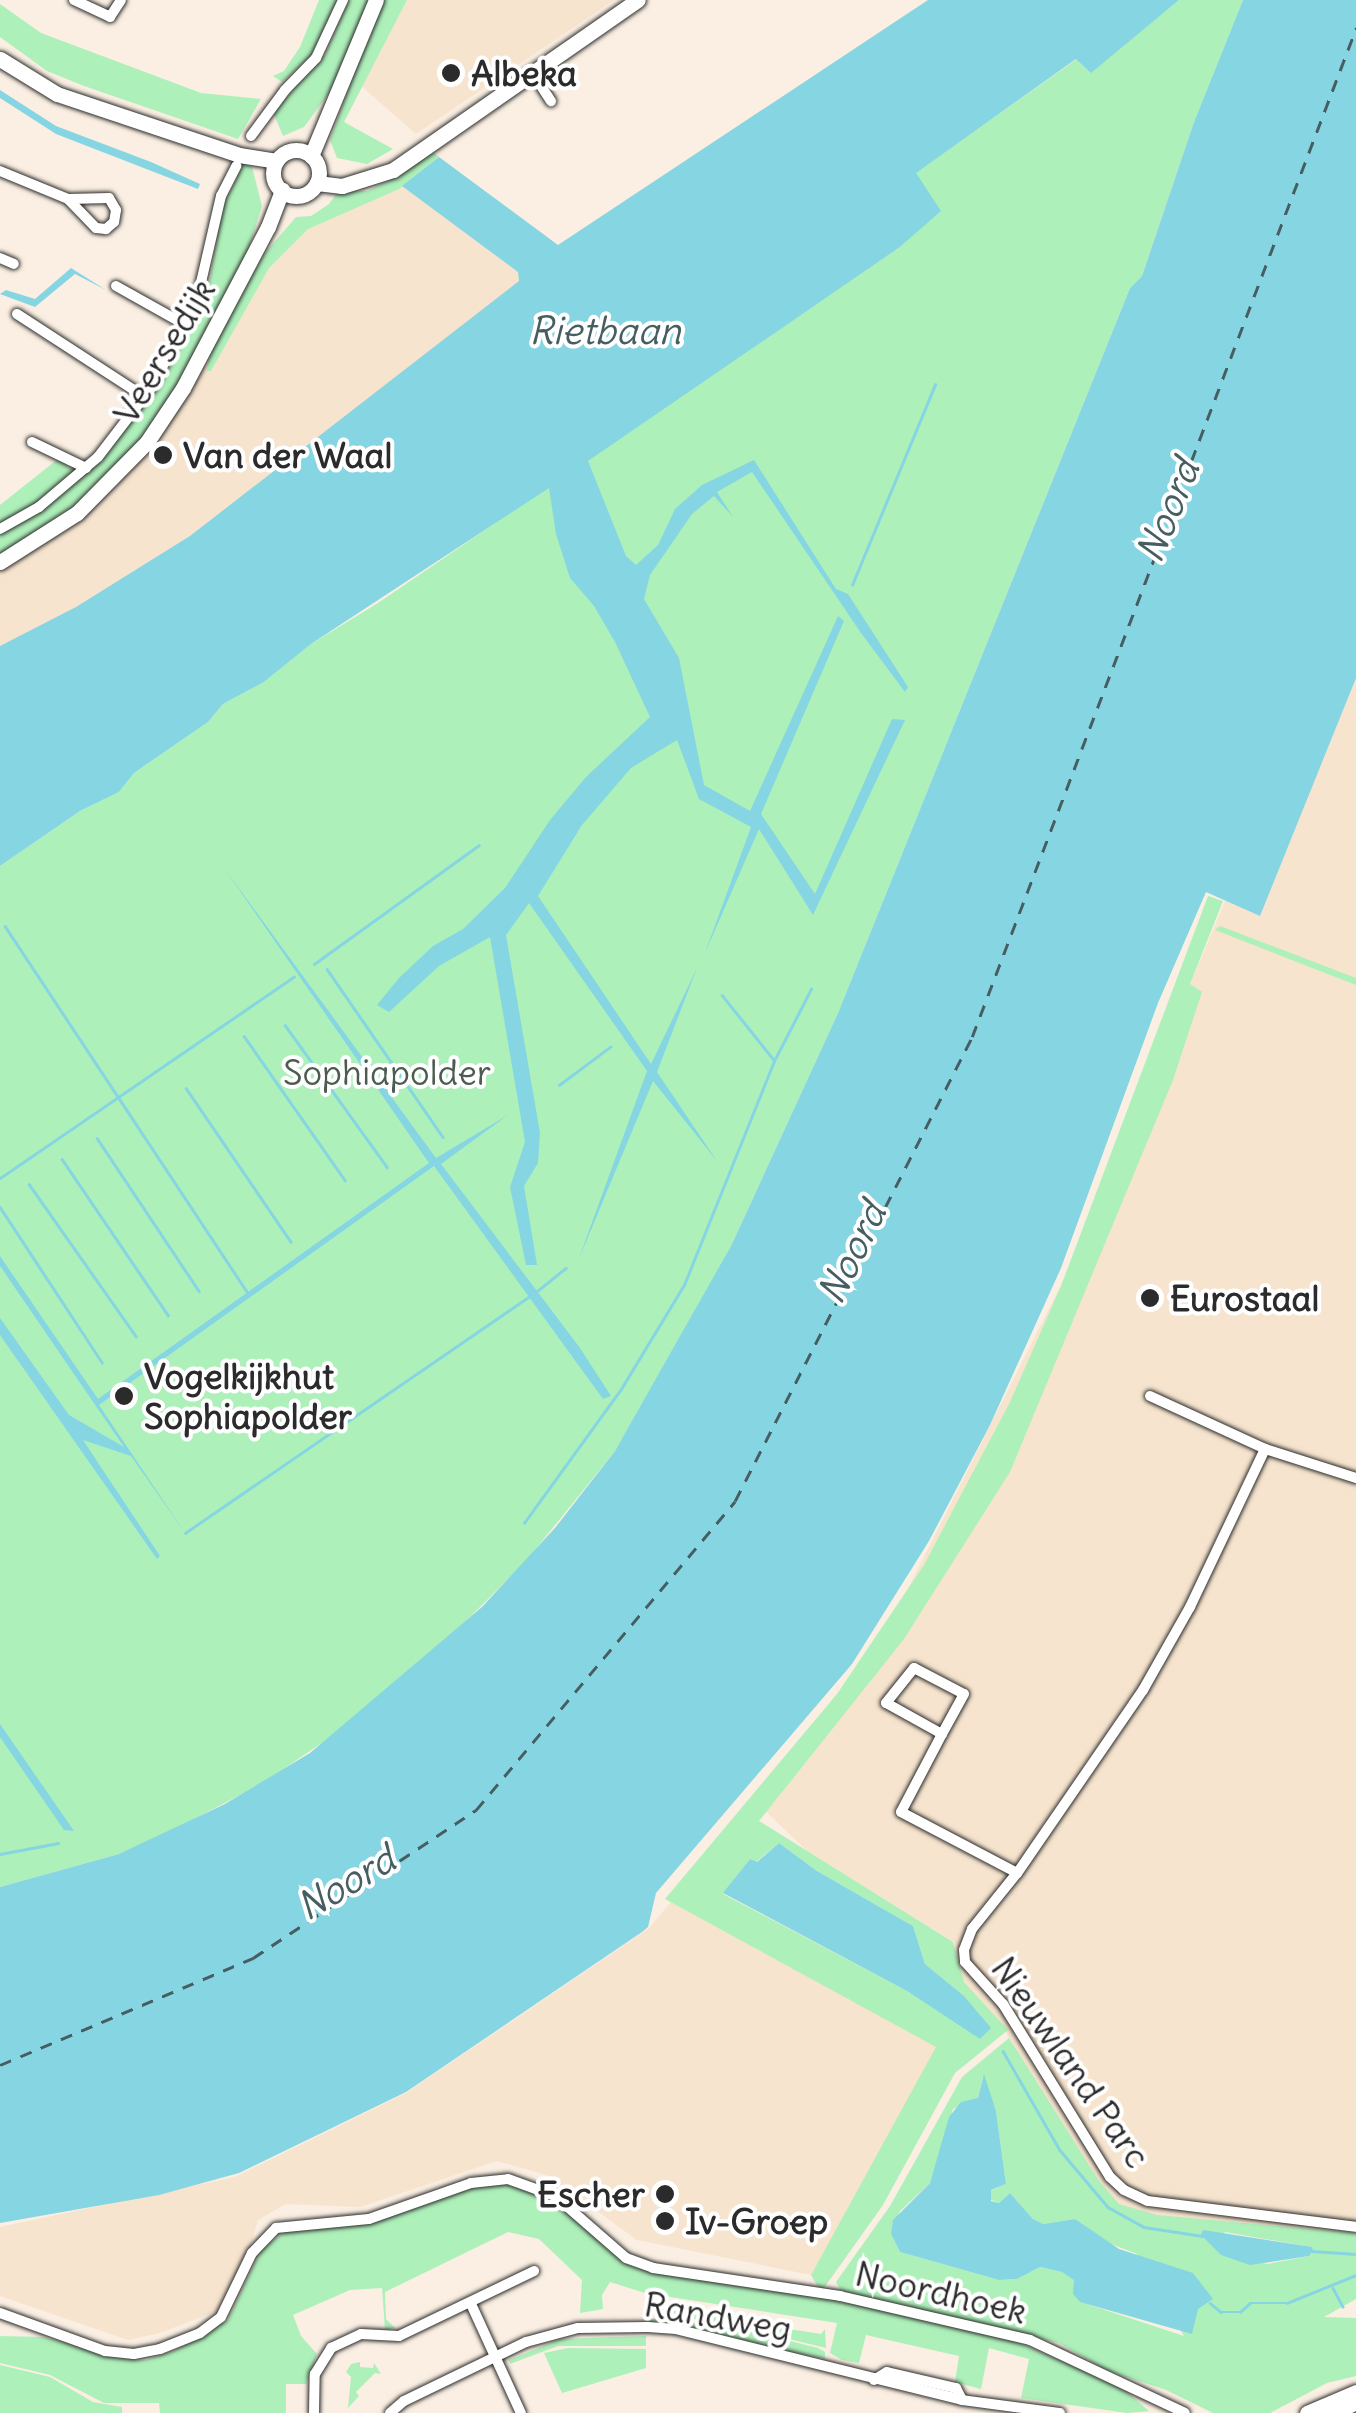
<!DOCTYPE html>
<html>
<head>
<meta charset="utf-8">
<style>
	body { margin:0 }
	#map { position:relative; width:1356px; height:2413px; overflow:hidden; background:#faefe2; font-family:Delius,sans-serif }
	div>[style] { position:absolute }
	.built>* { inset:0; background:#f6e4ce }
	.green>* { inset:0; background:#aef0ba }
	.water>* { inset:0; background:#86d5e3 }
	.stream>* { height:2.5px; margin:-1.25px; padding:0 1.25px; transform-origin:1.25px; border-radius:1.25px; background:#86d5e3 }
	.ferry>* { height:2.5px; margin-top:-1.25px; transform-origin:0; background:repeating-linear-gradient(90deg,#465e62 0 12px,transparent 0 22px) }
	.roads { filter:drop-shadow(0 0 2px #2b2b2b) drop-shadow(0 0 2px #2b2b2b) }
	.street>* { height:10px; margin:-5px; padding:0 5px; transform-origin:5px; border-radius:5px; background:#fff }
	.secondary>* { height:15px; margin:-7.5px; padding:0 7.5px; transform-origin:7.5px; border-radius:7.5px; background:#fff }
	.secondary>.ring { margin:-7.5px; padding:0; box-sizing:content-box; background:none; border:15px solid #fff; border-radius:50% }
	.dots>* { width:28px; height:28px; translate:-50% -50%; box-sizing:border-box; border:5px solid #fff; border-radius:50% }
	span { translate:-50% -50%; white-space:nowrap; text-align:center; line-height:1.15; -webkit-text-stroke:8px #fff; paint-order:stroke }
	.poi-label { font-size:35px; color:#2b2b2b; font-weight:700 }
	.left { translate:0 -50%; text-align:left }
	.right { translate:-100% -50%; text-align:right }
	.street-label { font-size:35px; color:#2b2b2b }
	.park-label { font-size:35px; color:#4c5c4f }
	.water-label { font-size:38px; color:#465e62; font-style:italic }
</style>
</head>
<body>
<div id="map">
	<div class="built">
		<div style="clip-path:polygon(407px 0,614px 0,416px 134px,358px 83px)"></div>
		<div style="clip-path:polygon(404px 184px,530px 274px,236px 514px,0 660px,0 544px,191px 388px,290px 236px)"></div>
		<div style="clip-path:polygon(1356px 592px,1356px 2233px,1154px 2215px,1117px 2207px,1097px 2184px,1004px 2029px,960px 1979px,954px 1942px,807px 1851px,754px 1800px,877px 1650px,1072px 1263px)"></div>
		<div style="clip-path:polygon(671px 1902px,937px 2047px,811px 2275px,637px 2240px,549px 2176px,497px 2161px,360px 2207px,286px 2204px,258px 2220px,246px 2261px,220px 2310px,160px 2333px,128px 2340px,0 2296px,0 2227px,235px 2177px,406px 2093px,648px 1929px)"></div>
	</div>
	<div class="green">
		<div style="clip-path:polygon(319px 0,339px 0,314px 53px,282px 82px,273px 76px,284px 71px,300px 47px)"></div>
		<div style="clip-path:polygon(349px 0,370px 0,332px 89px,304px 127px,283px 136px,273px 112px,325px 55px)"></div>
		<div style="clip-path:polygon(381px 0,407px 0,344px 122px,393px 149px,367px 164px,337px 158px,330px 140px)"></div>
		<div style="clip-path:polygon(1179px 0,1243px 0,1194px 122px,1142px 276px,1130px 288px,838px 1013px,731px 1246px,654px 1390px,615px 1451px,526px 1561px,444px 1643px,342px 1729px,263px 1783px,161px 1836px,119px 1854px,0 1887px,0 866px,80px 811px,119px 792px,134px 773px,208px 722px,223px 704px,264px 682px,311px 644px,378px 603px,900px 247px,940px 211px,915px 173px,1077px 59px,1091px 72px)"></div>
		<div style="clip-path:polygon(0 4px,41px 33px,201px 93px,261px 99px,238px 139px,84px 86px,47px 71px,0 37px)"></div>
		<div style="clip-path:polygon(431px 150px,439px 157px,399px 189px,308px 229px,269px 268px,211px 371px,207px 371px,210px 353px,264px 254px,296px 217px,311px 216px,329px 204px,339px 190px,367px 191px,390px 180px)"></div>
		<div style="clip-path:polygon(244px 163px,252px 167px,262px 206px,245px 260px,180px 385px,134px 452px,71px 511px,0 556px,0 533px,108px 451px,168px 370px,210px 279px,222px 209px)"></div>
		<div style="clip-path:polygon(58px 459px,74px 471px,32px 508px,0 525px,0 505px)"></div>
		<div style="clip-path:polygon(evenodd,1208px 896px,1223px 901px,1190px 984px,1202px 992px,1173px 1080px,1010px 1472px,904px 1639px,759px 1821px,953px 1942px,964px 1982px,1008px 2030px,955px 2073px,883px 2205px,824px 2288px,818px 2287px,811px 2275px,936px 2047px,665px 1899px,837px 1694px,924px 1565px,1010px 1402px,1061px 1286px,1208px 896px,779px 1843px,817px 1871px,913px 1926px,925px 1964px,963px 1995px,980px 2038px,907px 1991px,723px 1894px,750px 1859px,756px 1862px,779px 1843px)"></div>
		<div style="clip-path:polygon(1220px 926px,1356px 978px,1356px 985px,1215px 930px)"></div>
		<div style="clip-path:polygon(evenodd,1009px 2038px,1099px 2181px,1119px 2204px,1157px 2215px,1356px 2233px,1356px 2299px,1324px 2317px,1356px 2318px,1356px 2376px,1327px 2383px,1270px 2413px,1213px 2413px,1166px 2390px,1108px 2371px,1059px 2343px,841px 2291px,836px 2282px,890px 2206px,962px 2077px,1009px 2038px,983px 2077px,996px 2111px,1006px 2184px,990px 2191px,989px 2199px,999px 2203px,1010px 2193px,1033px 2219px,1043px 2224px,1075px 2219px,1106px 2242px,1137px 2254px,1184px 2336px,1081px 2302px,1075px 2280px,1062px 2272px,1040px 2267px,1017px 2279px,999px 2280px,900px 2252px,891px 2234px,900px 2211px,930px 2183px,953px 2109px,978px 2098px,983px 2077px,1009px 2038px,1225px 2232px,1311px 2247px,1313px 2251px,1309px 2256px,1268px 2264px,1221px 2255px,1215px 2245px,1225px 2232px)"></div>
		<div style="clip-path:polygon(509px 2183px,561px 2204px,625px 2262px,881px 2307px,996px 2333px,1120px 2386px,1149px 2411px,1127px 2413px,1021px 2398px,1029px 2359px,989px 2348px,981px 2389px,955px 2382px,959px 2356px,866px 2335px,859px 2363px,842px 2360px,830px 2353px,837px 2323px,645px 2293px,610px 2282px,602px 2295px,603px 2309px,580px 2313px,582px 2280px,539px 2239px,508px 2232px,385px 2292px,386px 2319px,395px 2328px,385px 2330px,382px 2288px,350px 2290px,293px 2315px,301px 2336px,317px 2354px,306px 2384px,286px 2384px,286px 2413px,160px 2413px,159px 2403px,104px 2403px,50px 2375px,0 2363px,0 2336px,43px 2337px,130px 2359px,146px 2360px,174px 2351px,228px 2320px,261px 2250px,287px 2230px,346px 2224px,469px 2187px)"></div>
		<div style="clip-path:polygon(650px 2307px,821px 2334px,825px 2329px,826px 2348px,719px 2322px,650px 2315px)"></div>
		<div style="clip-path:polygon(650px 2319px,719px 2325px,782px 2339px,818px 2348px,825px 2352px,825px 2359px,650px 2323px)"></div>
		<div style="clip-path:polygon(646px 2336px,646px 2346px,558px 2346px,510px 2364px,509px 2360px,560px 2339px)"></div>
		<div style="clip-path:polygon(568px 2348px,646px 2349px,646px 2368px,562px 2393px,544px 2353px)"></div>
		<div style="clip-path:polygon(360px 2362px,360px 2367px,373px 2368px,374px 2363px,381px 2374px,375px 2373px,356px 2392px,359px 2396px,348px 2408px,351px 2377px,346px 2372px,351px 2364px)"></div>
		<div style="clip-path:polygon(0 2365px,50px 2377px,93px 2402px,122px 2407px,122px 2413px,0 2413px)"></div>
	</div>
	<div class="water">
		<div style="clip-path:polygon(928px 0,1179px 0,1091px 73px,1076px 59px,916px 173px,941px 211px,900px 247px,588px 461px,626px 556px,636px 565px,658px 545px,675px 509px,702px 485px,754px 460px,836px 589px,848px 594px,908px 687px,905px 692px,861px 633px,752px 472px,717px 492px,733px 517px,714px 496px,692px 514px,650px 575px,644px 599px,679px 658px,704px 785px,750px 811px,838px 616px,844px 621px,761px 814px,815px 894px,892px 719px,905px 720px,813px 915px,759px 829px,705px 953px,751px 827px,699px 799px,677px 740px,631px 768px,582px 825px,538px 896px,651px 1064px,697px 968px,657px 1072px,717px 1161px,653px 1081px,578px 1261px,647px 1071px,529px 903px,506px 935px,540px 1133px,538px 1163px,524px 1186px,537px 1265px,526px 1265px,510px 1187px,525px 1142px,490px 937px,439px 966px,389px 1012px,377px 1005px,399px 978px,433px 946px,463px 929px,505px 888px,550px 820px,586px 777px,650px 717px,615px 642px,594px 606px,570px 578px,556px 534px,549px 488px,311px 644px,264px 682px,223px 704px,208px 722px,134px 773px,119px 792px,80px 811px,0 866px,0 646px,76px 607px,190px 536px,519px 281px,518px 272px,402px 186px,439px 157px,558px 245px)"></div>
		<div style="clip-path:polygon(1243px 0,1356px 0,1356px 678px,1260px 916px,1206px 892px,1158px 1003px,1061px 1268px,990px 1425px,929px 1541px,852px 1664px,656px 1893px,648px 1927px,642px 1932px,406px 2092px,239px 2173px,159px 2195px,0 2223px,0 1887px,119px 1854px,225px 1804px,310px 1753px,482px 1607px,555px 1528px,615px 1451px,731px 1246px,838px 1013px,1130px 288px,1142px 276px,1194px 122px)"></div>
		<div style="clip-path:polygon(0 90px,56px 126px,151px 162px,200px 184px,198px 189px,56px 134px,0 98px)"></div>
		<div style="clip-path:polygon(71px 268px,106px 290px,75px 274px,35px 307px,0 294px,6px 290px,35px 299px)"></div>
		<div style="clip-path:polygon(224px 868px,436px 1158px,508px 1115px,441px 1164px,580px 1348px,611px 1396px,603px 1399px,434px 1166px,99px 1405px,185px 1533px,131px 1456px,83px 1440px,160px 1556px,157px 1559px,0 1335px,0 1318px,69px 1415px,124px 1447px,0 1266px,0 1256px,98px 1399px,429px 1163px)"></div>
		<div style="clip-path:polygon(0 1724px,74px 1831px,64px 1830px,0 1737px)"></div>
		<div style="clip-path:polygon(779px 1843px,817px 1871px,913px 1926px,925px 1964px,963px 1995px,991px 2028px,980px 2039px,907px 1991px,723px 1893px,750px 1859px,757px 1862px)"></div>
		<div style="clip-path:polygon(984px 2074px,996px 2111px,1006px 2184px,991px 2190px,991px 2201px,999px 2203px,1010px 2193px,1033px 2219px,1043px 2224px,1075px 2219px,1119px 2249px,1193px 2273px,1213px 2299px,1198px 2309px,1192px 2334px,1080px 2302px,1073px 2294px,1074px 2280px,1062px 2272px,1040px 2267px,1017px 2279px,999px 2280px,900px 2252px,891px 2234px,893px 2220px,930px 2183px,949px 2117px,961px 2102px,978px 2098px)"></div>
		<div style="clip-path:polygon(1203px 2230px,1312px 2247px,1313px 2251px,1309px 2256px,1250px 2265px,1221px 2255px,1201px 2235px)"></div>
	</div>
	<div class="stream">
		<div style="left:852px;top:585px;width:217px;rotate:-67.5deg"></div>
		<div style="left:5px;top:926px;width:440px;rotate:56.5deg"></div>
		<div style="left:314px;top:964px;width:203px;rotate:-35.8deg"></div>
		<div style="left:327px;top:969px;width:204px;rotate:55.4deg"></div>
		<div style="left:722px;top:995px;width:83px;rotate:51.3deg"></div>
		<div style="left:285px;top:1025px;width:175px;rotate:54.3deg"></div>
		<div style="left:244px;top:1036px;width:176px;rotate:55deg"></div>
		<div style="left:559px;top:1085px;width:64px;rotate:-36.7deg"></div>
		<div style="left:186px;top:1088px;width:186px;rotate:55.7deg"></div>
		<div style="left:97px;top:1138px;width:184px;rotate:56.3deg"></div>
		<div style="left:62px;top:1159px;width:189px;rotate:55.8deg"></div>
		<div style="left:0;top:1178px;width:356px;rotate:-34.4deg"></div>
		<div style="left:29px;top:1184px;width:186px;rotate:54.9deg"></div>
		<div style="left:0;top:1207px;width:186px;rotate:56.7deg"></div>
		<div style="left:536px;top:1292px;width:38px;rotate:-39deg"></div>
		<div style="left:524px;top:1523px;width:165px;rotate:-54.1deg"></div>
		<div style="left:621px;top:1389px;width:122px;rotate:-58.8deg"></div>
		<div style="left:684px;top:1285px;width:241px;rotate:-68.1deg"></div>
		<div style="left:774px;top:1061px;width:81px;rotate:-62.8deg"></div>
		<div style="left:185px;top:1533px;width:417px;rotate:-34.5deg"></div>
		<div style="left:0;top:1854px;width:59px;rotate:-10.7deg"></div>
		<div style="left:1003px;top:2051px;width:114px;rotate:60.1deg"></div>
		<div style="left:1060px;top:2150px;width:75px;rotate:49.9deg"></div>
		<div style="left:1108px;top:2207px;width:41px;rotate:29.1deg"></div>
		<div style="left:1144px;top:2227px;width:59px;rotate:8.8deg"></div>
		<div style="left:1312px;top:2251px;width:44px;rotate:3.9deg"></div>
		<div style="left:1333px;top:2288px;width:21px;rotate:62deg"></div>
		<div style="left:1210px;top:2303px;width:14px;rotate:39deg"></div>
		<div style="left:1221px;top:2312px;width:19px"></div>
		<div style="left:1240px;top:2312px;width:13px;rotate:-42deg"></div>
		<div style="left:1250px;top:2303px;width:37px"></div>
		<div style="left:1287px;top:2303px;width:74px;rotate:-22.1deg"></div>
	</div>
	<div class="ferry">
		<div style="left:0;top:2065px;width:275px;rotate:-22.9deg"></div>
		<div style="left:253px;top:1958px;width:268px;rotate:-33.6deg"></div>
		<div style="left:476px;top:1810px;width:403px;rotate:-50deg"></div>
		<div style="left:735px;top:1501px;width:521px;rotate:-62.94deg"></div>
		<div style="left:972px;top:1037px;width:1080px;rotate:-69.16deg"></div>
	</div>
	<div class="roads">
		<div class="street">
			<div style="left:74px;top:0;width:40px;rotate:25deg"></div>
			<div style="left:110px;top:17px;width:20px;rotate:-57deg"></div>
			<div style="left:532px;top:72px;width:35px;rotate:57deg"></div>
			<div style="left:251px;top:136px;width:57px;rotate:-53.5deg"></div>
			<div style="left:285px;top:90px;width:45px;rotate:-45.9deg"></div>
			<div style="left:316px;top:58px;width:64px;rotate:-65deg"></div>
			<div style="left:0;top:171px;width:74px;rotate:22.4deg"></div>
			<div style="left:68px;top:199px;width:41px;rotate:-1.4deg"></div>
			<div style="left:109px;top:198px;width:14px;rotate:60deg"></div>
			<div style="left:116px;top:210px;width:12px;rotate:99deg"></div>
			<div style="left:114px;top:222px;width:11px;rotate:139deg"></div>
			<div style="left:106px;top:229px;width:10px;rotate:-174deg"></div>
			<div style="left:96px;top:228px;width:40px;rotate:-134deg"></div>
			<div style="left:0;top:258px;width:15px;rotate:23deg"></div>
			<div style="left:116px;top:286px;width:78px;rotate:29.2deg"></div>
			<div style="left:17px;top:314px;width:153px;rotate:33deg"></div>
			<div style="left:32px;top:442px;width:60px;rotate:25.7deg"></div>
			<div style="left:0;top:529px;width:45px;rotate:-29.4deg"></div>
			<div style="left:39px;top:507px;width:77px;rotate:-40.3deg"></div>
			<div style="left:98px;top:457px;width:92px;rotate:-52.5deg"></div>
			<div style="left:154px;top:384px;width:103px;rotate:-64.2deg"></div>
			<div style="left:199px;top:291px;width:98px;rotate:-77deg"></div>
			<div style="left:221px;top:196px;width:34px;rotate:-63deg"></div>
			<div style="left:1150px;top:1396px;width:127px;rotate:24.7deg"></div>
			<div style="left:1356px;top:1478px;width:96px;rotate:-162.3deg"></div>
			<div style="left:1265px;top:1449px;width:175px;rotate:115.4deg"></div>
			<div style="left:1190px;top:1607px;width:95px;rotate:119.5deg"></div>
			<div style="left:1143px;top:1690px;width:222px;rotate:124.5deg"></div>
			<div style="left:1017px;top:1873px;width:72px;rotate:128.8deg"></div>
			<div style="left:972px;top:1929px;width:22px;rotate:111deg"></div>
			<div style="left:964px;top:1950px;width:12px;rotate:85deg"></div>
			<div style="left:965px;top:1962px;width:57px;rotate:47.9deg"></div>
			<div style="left:1003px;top:2004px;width:203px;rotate:58.3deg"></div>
			<div style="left:1110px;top:2177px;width:19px;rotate:43deg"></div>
			<div style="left:1124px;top:2190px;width:26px;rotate:25deg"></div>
			<div style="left:1148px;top:2201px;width:210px;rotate:7.1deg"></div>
			<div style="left:942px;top:1734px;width:64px;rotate:-151deg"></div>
			<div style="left:886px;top:1703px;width:45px;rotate:-51.3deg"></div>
			<div style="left:914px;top:1668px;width:56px;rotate:27.5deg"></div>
			<div style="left:964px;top:1694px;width:46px;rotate:118.8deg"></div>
			<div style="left:942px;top:1734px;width:88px;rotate:117.7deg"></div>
			<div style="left:901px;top:1812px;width:131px;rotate:27.7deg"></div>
			<div style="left:471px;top:2304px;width:120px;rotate:65.4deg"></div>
			<div style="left:0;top:2313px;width:112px;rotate:19.9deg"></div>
			<div style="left:105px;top:2351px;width:29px;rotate:6deg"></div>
			<div style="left:134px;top:2354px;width:26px;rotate:-11deg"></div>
			<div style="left:160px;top:2349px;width:43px;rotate:-21.8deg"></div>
			<div style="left:200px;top:2333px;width:26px;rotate:-37deg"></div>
			<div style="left:221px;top:2317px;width:71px;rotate:-64.2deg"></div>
			<div style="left:252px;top:2253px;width:35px;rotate:-46deg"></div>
			<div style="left:276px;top:2228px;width:93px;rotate:-5.5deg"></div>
			<div style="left:369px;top:2219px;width:108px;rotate:-19.4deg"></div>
			<div style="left:471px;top:2183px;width:37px;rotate:-6deg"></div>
			<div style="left:508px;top:2179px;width:50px;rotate:19.9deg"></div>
			<div style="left:555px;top:2196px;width:94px;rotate:41.1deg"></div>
			<div style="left:626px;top:2258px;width:29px;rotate:20deg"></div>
			<div style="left:653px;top:2268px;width:189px;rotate:8.5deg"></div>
			<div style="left:840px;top:2296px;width:195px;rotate:13deg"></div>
			<div style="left:1030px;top:2340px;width:171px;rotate:25.2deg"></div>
			<div style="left:874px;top:2380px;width:15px;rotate:-32deg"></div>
			<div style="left:887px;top:2372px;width:71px;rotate:13.1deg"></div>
			<div style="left:956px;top:2388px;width:13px;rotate:63deg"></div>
			<div style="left:314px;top:2413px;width:39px;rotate:-89deg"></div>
			<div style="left:315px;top:2374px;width:31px;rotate:-58deg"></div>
			<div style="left:331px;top:2348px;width:33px;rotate:-25deg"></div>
			<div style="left:361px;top:2334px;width:38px;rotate:3deg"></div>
			<div style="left:399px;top:2336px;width:150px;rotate:-25.7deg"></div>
			<div style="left:390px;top:2413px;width:18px;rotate:-41deg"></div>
			<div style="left:404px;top:2401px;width:136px;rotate:-25.8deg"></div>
			<div style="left:526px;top:2342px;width:54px;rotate:-15.1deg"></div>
			<div style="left:578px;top:2328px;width:70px;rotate:-0.8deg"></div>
			<div style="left:648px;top:2327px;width:28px;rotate:4deg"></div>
			<div style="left:676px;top:2329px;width:295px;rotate:13.9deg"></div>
			<div style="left:962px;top:2400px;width:99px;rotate:7.6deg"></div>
		</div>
		<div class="secondary">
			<div style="left:0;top:59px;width:67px;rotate:31.6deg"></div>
			<div style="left:57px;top:94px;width:192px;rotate:18.5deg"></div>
			<div style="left:239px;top:155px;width:38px;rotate:9deg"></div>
			<div class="ring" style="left:273px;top:150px;width:31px;height:31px"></div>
			<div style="left:311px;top:156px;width:169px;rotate:-67.4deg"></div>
			<div style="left:317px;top:183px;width:25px;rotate:7deg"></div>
			<div style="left:342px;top:186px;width:53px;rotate:-17.4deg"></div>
			<div style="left:393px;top:170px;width:298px;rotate:-34.8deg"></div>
			<div style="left:0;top:562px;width:91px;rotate:-32.5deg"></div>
			<div style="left:77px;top:513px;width:100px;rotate:-45.4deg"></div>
			<div style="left:147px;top:442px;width:65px;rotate:-56.3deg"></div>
			<div style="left:183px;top:388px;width:182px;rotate:-62.2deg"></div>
			<div style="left:268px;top:227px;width:40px;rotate:-69deg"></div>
			<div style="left:1307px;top:2413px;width:53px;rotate:-23.2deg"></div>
			<div style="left:1335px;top:2413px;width:24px;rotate:-28deg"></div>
		</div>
	</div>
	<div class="dots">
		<div style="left:451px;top:73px;background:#2b2b2b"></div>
		<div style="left:163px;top:455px;background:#2b2b2b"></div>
		<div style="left:1150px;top:1298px;background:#2b2b2b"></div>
		<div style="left:124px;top:1396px;background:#2b2b2b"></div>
		<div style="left:665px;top:2194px;background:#2b2b2b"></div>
		<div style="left:665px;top:2221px;background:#2b2b2b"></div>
	</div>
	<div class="poi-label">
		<span class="left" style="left:471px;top:73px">Albeka</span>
		<span class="left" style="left:183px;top:455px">Van der Waal</span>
		<span class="left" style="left:1170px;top:1298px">Eurostaal</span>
		<span class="left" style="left:144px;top:1396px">Vogelkijkhut<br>Sophiapolder</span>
		<span class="right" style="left:645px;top:2194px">Escher</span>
		<span class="left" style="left:685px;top:2221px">Iv-Groep</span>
	</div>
	<div class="street-label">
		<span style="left:164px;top:351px;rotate:-59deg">Veersedijk</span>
		<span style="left:1071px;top:2062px;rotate:55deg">Nieuwland Parc</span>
		<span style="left:941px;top:2292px;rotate:13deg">Noordhoek</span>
		<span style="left:718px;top:2316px;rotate:10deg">Randweg</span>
	</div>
	<div class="park-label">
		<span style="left:387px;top:1072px">Sophiapolder</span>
	</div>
	<div class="water-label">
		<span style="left:605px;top:331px">Rietbaan</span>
		<span style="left:1168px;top:511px;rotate:-68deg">Noord</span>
		<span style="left:852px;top:1253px;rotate:-64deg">Noord</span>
		<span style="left:346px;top:1883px;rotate:-31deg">Noord</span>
	</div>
</div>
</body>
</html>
